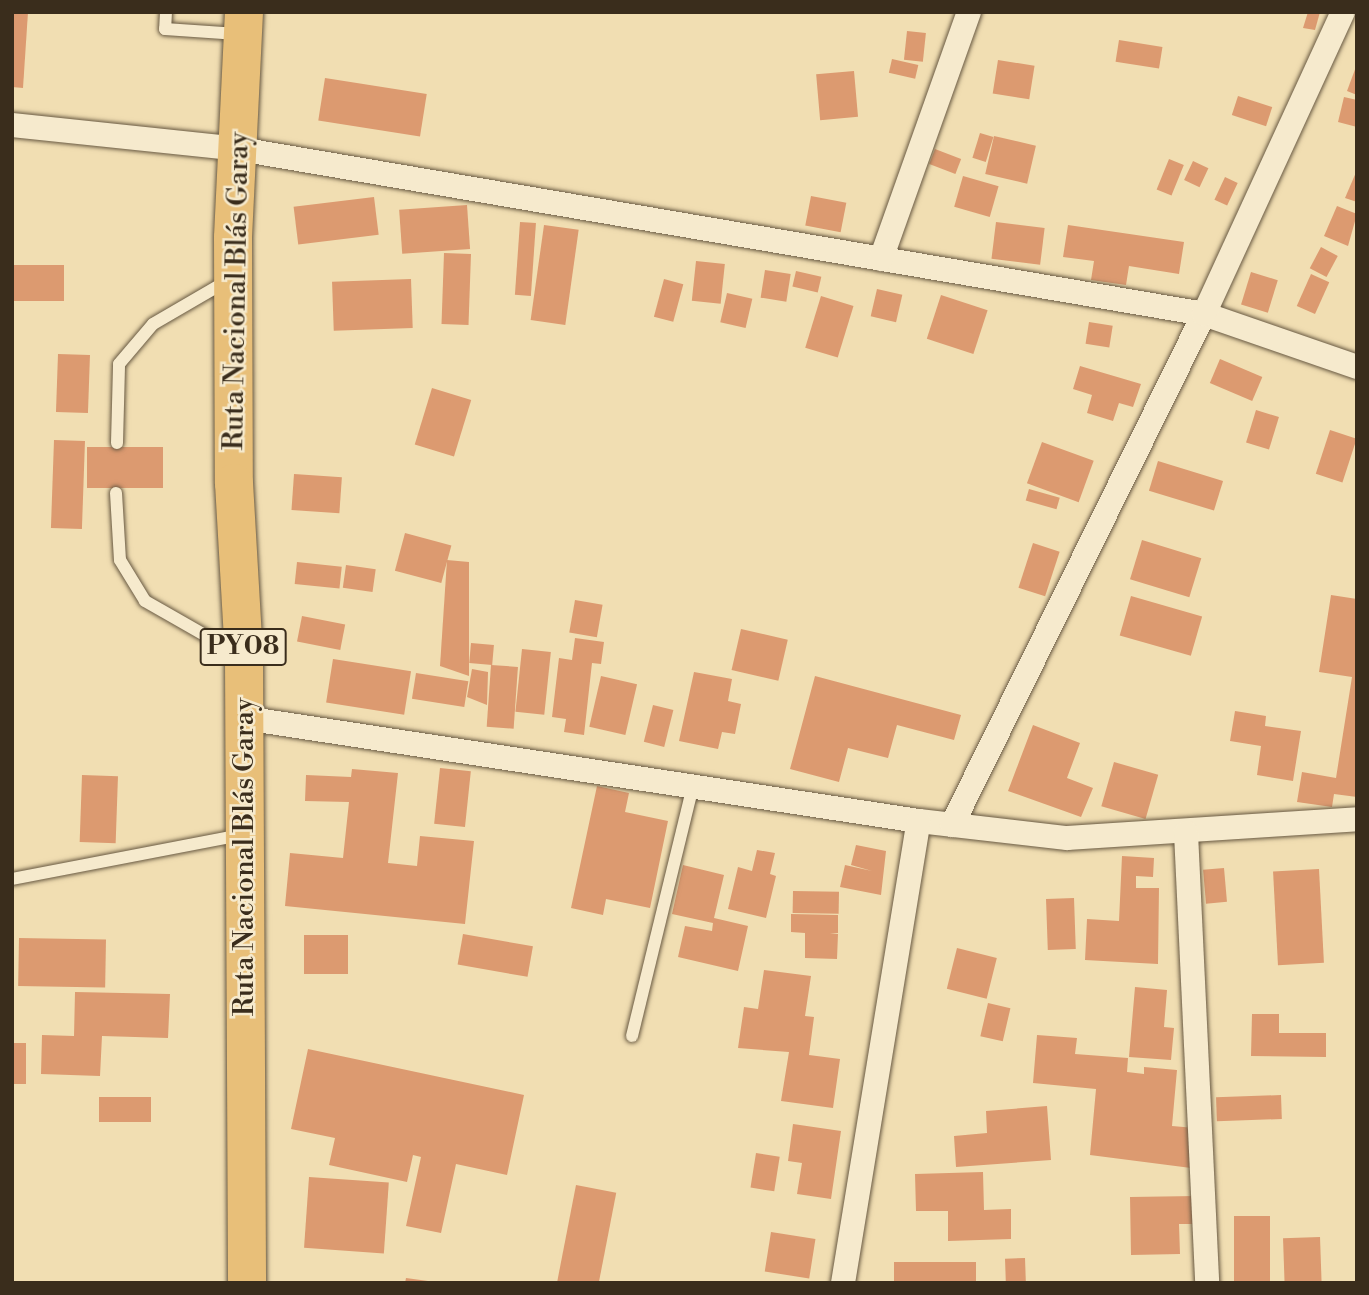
<!DOCTYPE html>
<html>
<head>
<meta charset="utf-8">
<style>
	body { margin:0 }
	#map { position:relative; width:1369px; height:1295px; overflow:hidden; background:#f1deb2; font-family:"Libre Bodoni",serif }
	div>[style] { position:absolute }
	.building>* { inset:0; background:#dc9a70; transform-origin:0 0 }
	.roads { filter:drop-shadow(0 0 2px #685942) drop-shadow(0 0 2px #685942) }
	.lane>* { height:12px; margin:-6px; padding:0 6px; transform-origin:6px; border-radius:6px; background:#f6eacd }
	.street>* { height:24px; margin:-12px; padding:0 12px; transform-origin:12px; border-radius:12px; background:#f6eacd }
	.highway>* { height:38px; margin:-19px; padding:0 19px; transform-origin:19px; border-radius:19px; background:#e8bf79 }
	span { translate:-50% -50%; white-space:nowrap; text-align:center; line-height:1.15; -webkit-text-stroke:5px #f6eacd; paint-order:stroke }
	.shield-label span { padding:2px 5px; background:#f6eacd; border:2px solid; border-radius:5px; -webkit-text-stroke-width:0 }
	.shield-label { font-size:26px; color:#3a2d1c; font-weight:700 }
	.street-label { font-size:28px; color:#3a2d1c }
	.frame { position:absolute; inset:0; border:14px solid #3a2d1c; pointer-events:none }
</style>
</head>
<body>
<div id="map">
	<div class="building">
		<div style="clip-path:polygon(12px 12px,28px 12px,23px 88px,12px 87px)"></div>
		<div style="clip-path:polygon(1308px 12px,1320px 12px,1315px 30px,1303px 28px)"></div>
		<div style="left:907px;top:31px;width:19px;height:29px;rotate:6deg"></div>
		<div style="left:1119px;top:40px;width:44px;height:22px;rotate:9deg"></div>
		<div style="left:892px;top:59px;width:27px;height:14px;rotate:13deg"></div>
		<div style="left:998px;top:60px;width:37px;height:34px;rotate:9deg"></div>
		<div style="clip-path:polygon(1357px 64px,1357px 95px,1347px 91px)"></div>
		<div style="left:854px;top:71px;width:46px;height:38px;rotate:85deg"></div>
		<div style="left:325px;top:78px;width:103px;height:43px;rotate:9deg"></div>
		<div style="left:1238px;top:96px;width:36px;height:20px;rotate:18deg"></div>
		<div style="clip-path:polygon(1344px 97px,1357px 100px,1357px 127px,1338px 122px)"></div>
		<div style="left:980px;top:133px;width:14px;height:26px;rotate:17deg"></div>
		<div style="left:994px;top:136px;width:43px;height:39px;rotate:13deg"></div>
		<div style="left:935px;top:149px;width:28px;height:16px;rotate:21deg"></div>
		<div style="left:1169px;top:159px;width:16px;height:33px;rotate:22deg"></div>
		<div style="left:1193px;top:161px;width:17px;height:21px;rotate:25deg"></div>
		<div style="clip-path:polygon(1357px 170px,1357px 202px,1345px 198px)"></div>
		<div style="left:963px;top:176px;width:37px;height:32px;rotate:16deg"></div>
		<div style="left:1225px;top:177px;width:14px;height:25px;rotate:25deg"></div>
		<div style="left:811px;top:196px;width:36px;height:30px;rotate:11deg"></div>
		<div style="left:374px;top:197px;width:38px;height:81px;rotate:83deg"></div>
		<div style="left:467px;top:205px;width:44px;height:68px;rotate:86deg"></div>
		<div style="clip-path:polygon(1337px 206px,1357px 214px,1348px 246px,1324px 236px)"></div>
		<div style="left:520px;top:222px;width:16px;height:73px;rotate:4deg"></div>
		<div style="left:996px;top:222px;width:49px;height:37px;rotate:7deg"></div>
		<div style="left:544px;top:225px;width:35px;height:96px;rotate:8deg"></div>
		<div style="clip-path:polygon(1068px 225px,1184px 242px,1179px 274px,1129px 266px,1126px 285px,1091px 280px,1094px 261px,1063px 257px)"></div>
		<div style="left:1321px;top:247px;width:19px;height:24px;rotate:28deg"></div>
		<div style="left:444px;top:253px;width:27px;height:71px;rotate:2deg"></div>
		<div style="left:696px;top:261px;width:29px;height:40px;rotate:6deg"></div>
		<div style="left:64px;top:265px;width:36px;height:52px;rotate:90deg"></div>
		<div style="left:765px;top:270px;width:26px;height:28px;rotate:9deg"></div>
		<div style="left:796px;top:271px;width:26px;height:16px;rotate:13deg"></div>
		<div style="left:1251px;top:272px;width:28px;height:34px;rotate:17deg"></div>
		<div style="left:1311px;top:274px;width:20px;height:35px;rotate:24deg"></div>
		<div style="left:411px;top:279px;width:49px;height:79px;rotate:88deg"></div>
		<div style="left:664px;top:279px;width:20px;height:39px;rotate:15deg"></div>
		<div style="left:877px;top:289px;width:26px;height:28px;rotate:13deg"></div>
		<div style="left:727px;top:293px;width:26px;height:30px;rotate:13deg"></div>
		<div style="left:941px;top:295px;width:49px;height:46px;rotate:18deg"></div>
		<div style="left:821px;top:296px;width:34px;height:54px;rotate:17deg"></div>
		<div style="left:1089px;top:322px;width:24px;height:22px;rotate:9deg"></div>
		<div style="left:58px;top:354px;width:32px;height:58px;rotate:2deg"></div>
		<div style="left:1220px;top:359px;width:46px;height:26px;rotate:23deg"></div>
		<div style="clip-path:polygon(1080px 366px,1141px 384px,1133px 407px,1119px 403px,1113px 421px,1087px 413px,1092px 395px,1073px 389px)"></div>
		<div style="left:432px;top:388px;width:41px;height:59px;rotate:17deg"></div>
		<div style="left:1256px;top:410px;width:24px;height:34px;rotate:17deg"></div>
		<div style="left:1330px;top:430px;width:28px;height:46px;rotate:18deg"></div>
		<div style="left:54px;top:440px;width:31px;height:88px;rotate:2deg"></div>
		<div style="left:1042px;top:442px;width:55px;height:44px;rotate:20deg"></div>
		<div style="left:87px;top:447px;width:76px;height:41px"></div>
		<div style="left:1158px;top:461px;width:68px;height:31px;rotate:17deg"></div>
		<div style="left:294px;top:474px;width:48px;height:36px;rotate:4deg"></div>
		<div style="left:1029px;top:489px;width:32px;height:12px;rotate:16deg"></div>
		<div style="left:405px;top:533px;width:48px;height:39px;rotate:15deg"></div>
		<div style="left:1142px;top:540px;width:62px;height:41px;rotate:17deg"></div>
		<div style="left:1033px;top:543px;width:28px;height:47px;rotate:18deg"></div>
		<div style="clip-path:polygon(447px 560px,469px 562px,469px 676px,440px 666px)"></div>
		<div style="left:297px;top:562px;width:45px;height:22px;rotate:6deg"></div>
		<div style="left:346px;top:565px;width:30px;height:23px;rotate:8deg"></div>
		<div style="clip-path:polygon(1331px 595px,1357px 599px,1357px 797px,1334px 794px,1332px 807px,1297px 802px,1302px 772px,1336px 778px,1352px 677px,1319px 672px)"></div>
		<div style="left:1131px;top:596px;width:74px;height:41px;rotate:16deg"></div>
		<div style="left:575px;top:600px;width:28px;height:33px;rotate:10deg"></div>
		<div style="left:302px;top:616px;width:44px;height:26px;rotate:11deg"></div>
		<div style="left:741px;top:629px;width:48px;height:42px;rotate:13deg"></div>
		<div style="clip-path:polygon(575px 638px,604px 642px,601px 664px,592px 663px,584px 735px,564px 732px,566px 719px,552px 717px,559px 658px,572px 660px)"></div>
		<div style="left:471px;top:643px;width:23px;height:20px;rotate:5deg"></div>
		<div style="left:522px;top:649px;width:29px;height:63px;rotate:6deg"></div>
		<div style="left:333px;top:659px;width:79px;height:44px;rotate:9deg"></div>
		<div style="left:491px;top:665px;width:27px;height:62px;rotate:4deg"></div>
		<div style="clip-path:polygon(472px 669px,488px 672px,487px 705px,467px 697px)"></div>
		<div style="clip-path:polygon(694px 672px,732px 679px,728px 701px,741px 704px,735px 734px,722px 732px,718px 749px,679px 741px)"></div>
		<div style="left:416px;top:673px;width:53px;height:26px;rotate:9deg"></div>
		<div style="left:601px;top:676px;width:37px;height:52px;rotate:13deg"></div>
		<div style="clip-path:polygon(815px 676px,961px 715px,954px 740px,897px 725px,888px 758px,848px 748px,839px 782px,790px 769px)"></div>
		<div style="left:653px;top:705px;width:21px;height:38px;rotate:14deg"></div>
		<div style="clip-path:polygon(1235px 711px,1266px 716px,1265px 726px,1301px 731px,1293px 781px,1257px 775px,1261px 746px,1230px 741px)"></div>
		<div style="clip-path:polygon(1033px 725px,1080px 743px,1067px 778px,1093px 788px,1081px 817px,1008px 791px)"></div>
		<div style="left:1114px;top:762px;width:46px;height:46px;rotate:16deg"></div>
		<div style="left:440px;top:768px;width:31px;height:56px;rotate:6deg"></div>
		<div style="clip-path:polygon(352px 769px,398px 773px,388px 863px,417px 866px,420px 836px,474px 841px,465px 924px,285px 906px,290px 853px,343px 858px,349px 802px,305px 801px,306px 775px,351px 777px)"></div>
		<div style="left:82px;top:775px;width:36px;height:67px;rotate:2deg"></div>
		<div style="clip-path:polygon(597px 786px,629px 793px,625px 812px,668px 821px,650px 908px,606px 899px,603px 915px,571px 908px)"></div>
		<div style="clip-path:polygon(856px 845px,886px 851px,881px 895px,840px 887px,845px 865px,872px 871px,851px 865px)"></div>
		<div style="clip-path:polygon(757px 850px,775px 853px,770px 874px,776px 876px,766px 918px,728px 909px,738px 867px,752px 871px)"></div>
		<div style="clip-path:polygon(1122px 856px,1154px 858px,1153px 877px,1136px 876px,1136px 888px,1159px 888px,1158px 964px,1085px 960px,1087px 919px,1119px 921px)"></div>
		<div style="clip-path:polygon(683px 865px,724px 875px,714px 918px,748px 926px,738px 971px,678px 957px,685px 926px,712px 931px,713px 923px,672px 914px)"></div>
		<div style="left:1224px;top:868px;width:34px;height:21px;rotate:85deg"></div>
		<div style="left:1319px;top:869px;width:94px;height:46px;rotate:87deg"></div>
		<div style="left:793px;top:891px;width:46px;height:22px;rotate:1deg"></div>
		<div style="left:1074px;top:898px;width:51px;height:28px;rotate:88deg"></div>
		<div style="clip-path:polygon(791px 914px,838px 915px,838px 933px,830px 934px,838px 934px,837px 959px,805px 958px,805px 933px,791px 932px)"></div>
		<div style="left:463px;top:934px;width:71px;height:31px;rotate:10deg"></div>
		<div style="left:304px;top:935px;width:44px;height:39px"></div>
		<div style="left:19px;top:938px;width:87px;height:48px;rotate:1deg"></div>
		<div style="left:957px;top:948px;width:41px;height:42px;rotate:14deg"></div>
		<div style="clip-path:polygon(764px 970px,811px 976px,805px 1016px,814px 1017px,809px 1055px,840px 1059px,833px 1108px,781px 1101px,789px 1052px,738px 1048px,744px 1007px,758px 1009px)"></div>
		<div style="clip-path:polygon(1135px 987px,1167px 990px,1164px 1027px,1174px 1028px,1171px 1060px,1129px 1057px)"></div>
		<div style="clip-path:polygon(75px 992px,170px 994px,168px 1038px,102px 1036px,100px 1076px,41px 1074px,42px 1035px,74px 1036px)"></div>
		<div style="left:988px;top:1003px;width:23px;height:34px;rotate:13deg"></div>
		<div style="clip-path:polygon(1252px 1014px,1279px 1014px,1279px 1033px,1326px 1033px,1326px 1057px,1251px 1056px)"></div>
		<div style="clip-path:polygon(1037px 1035px,1077px 1038px,1075px 1054px,1128px 1058px,1127px 1072px,1144px 1074px,1144px 1067px,1177px 1070px,1172px 1126px,1195px 1128px,1191px 1168px,1090px 1155px,1096px 1089px,1033px 1083px)"></div>
		<div style="left:12px;top:1043px;width:14px;height:41px"></div>
		<div style="clip-path:polygon(308px 1049px,524px 1095px,507px 1175px,456px 1164px,441px 1233px,406px 1226px,421px 1157px,413px 1155px,407px 1182px,329px 1165px,335px 1138px,291px 1129px)"></div>
		<div style="left:1281px;top:1095px;width:24px;height:65px;rotate:88deg"></div>
		<div style="left:99px;top:1097px;width:52px;height:25px"></div>
		<div style="clip-path:polygon(1047px 1106px,1051px 1160px,956px 1167px,954px 1136px,987px 1133px,986px 1111px)"></div>
		<div style="clip-path:polygon(793px 1124px,841px 1131px,831px 1199px,797px 1194px,802px 1163px,788px 1161px)"></div>
		<div style="left:756px;top:1153px;width:24px;height:35px;rotate:9deg"></div>
		<div style="clip-path:polygon(983px 1172px,984px 1210px,1011px 1209px,1011px 1239px,948px 1241px,948px 1211px,916px 1211px,915px 1174px)"></div>
		<div style="left:309px;top:1177px;width:80px;height:71px;rotate:4deg"></div>
		<div style="left:576px;top:1185px;width:41px;height:99px;rotate:11deg"></div>
		<div style="clip-path:polygon(1196px 1196px,1196px 1224px,1179px 1224px,1180px 1254px,1131px 1255px,1130px 1197px)"></div>
		<div style="left:1270px;top:1216px;width:67px;height:36px;rotate:90deg"></div>
		<div style="left:771px;top:1232px;width:45px;height:40px;rotate:9deg"></div>
		<div style="left:1320px;top:1237px;width:46px;height:37px;rotate:88deg"></div>
		<div style="left:1025px;top:1258px;width:25px;height:20px;rotate:88deg"></div>
		<div style="left:976px;top:1262px;width:21px;height:82px;rotate:90deg"></div>
		<div style="clip-path:polygon(406px 1278px,428px 1281px,428px 1283px,405px 1283px)"></div>
	</div>
	<div class="roads">
		<div class="lane">
			<div style="left:166px;top:12px;width:17px;rotate:93deg"></div>
			<div style="left:165px;top:29px;width:73px;rotate:3.9deg"></div>
			<div style="left:117px;top:443px;width:79px;rotate:-88.5deg"></div>
			<div style="left:119px;top:364px;width:52px;rotate:-49.6deg"></div>
			<div style="left:153px;top:324px;width:86px;rotate:-30.2deg"></div>
			<div style="left:116px;top:493px;width:67px;rotate:86.6deg"></div>
			<div style="left:120px;top:560px;width:48px;rotate:58.6deg"></div>
			<div style="left:145px;top:601px;width:105px;rotate:29.7deg"></div>
			<div style="left:12px;top:879px;width:233px;rotate:-10.9deg"></div>
			<div style="left:632px;top:1036px;width:257px;rotate:-76.3deg"></div>
		</div>
		<div class="street">
			<div style="left:12px;top:125px;width:228px;rotate:6deg"></div>
			<div style="left:239px;top:149px;width:979px;rotate:9.7deg"></div>
			<div style="left:1204px;top:314px;width:162px;rotate:19.1deg"></div>
			<div style="left:881px;top:259px;width:262px;rotate:-70.4deg"></div>
			<div style="left:244px;top:718px;width:683px;rotate:8.68deg"></div>
			<div style="left:919px;top:821px;width:149px;rotate:6.6deg"></div>
			<div style="left:1067px;top:838px;width:291px;rotate:-3.7deg"></div>
			<div style="left:952px;top:825px;width:570px;rotate:-63.75deg"></div>
			<div style="left:1204px;top:314px;width:332px;rotate:-65.3deg"></div>
			<div style="left:1186px;top:833px;width:450px;rotate:87.3deg"></div>
			<div style="left:843px;top:1283px;width:468px;rotate:-80.7deg"></div>
		</div>
		<div class="highway">
			<div style="left:244px;top:12px;width:226px;rotate:92.8deg"></div>
			<div style="left:233px;top:238px;width:245px;rotate:89.8deg"></div>
			<div style="left:234px;top:483px;width:175px;rotate:86.7deg"></div>
			<div style="left:244px;top:658px;width:625px;rotate:89.72deg"></div>
		</div>
	</div>
	<div class="shield-label">
		<span style="left:243px;top:647px">PY08</span>
	</div>
	<div class="street-label">
		<span style="left:237px;top:291px;rotate:-89deg">Ruta Nacional Blás Garay</span>
		<span style="left:245px;top:857px;rotate:-90deg">Ruta Nacional Blás Garay</span>
	</div>
	<div class="frame"></div>
</div>
</body>
</html>
